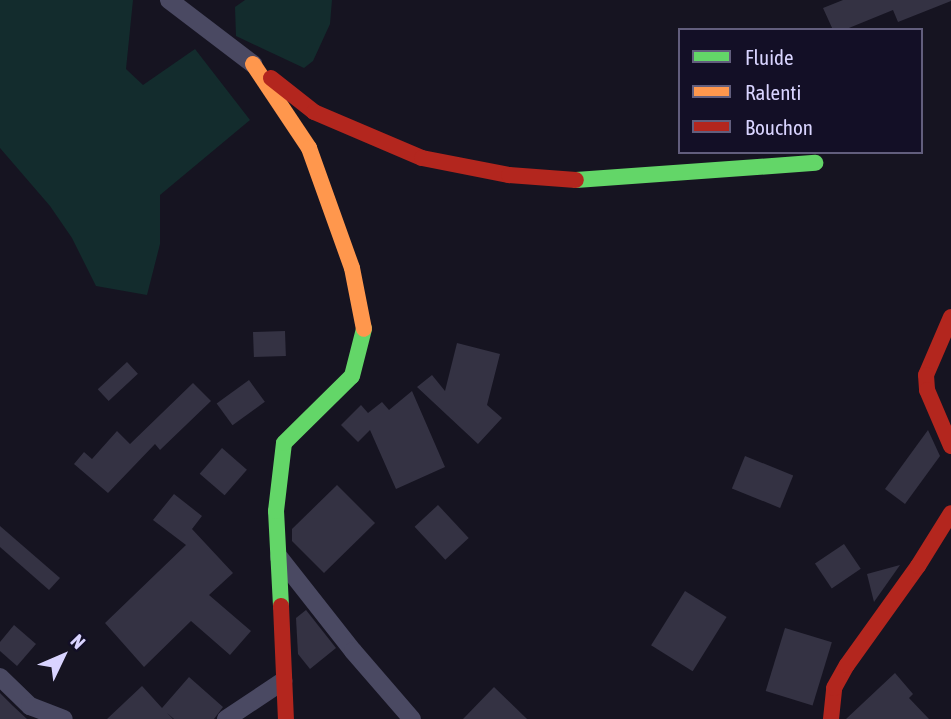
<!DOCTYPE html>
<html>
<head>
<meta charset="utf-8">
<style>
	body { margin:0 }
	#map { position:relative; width:951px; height:719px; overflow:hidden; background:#161421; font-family:"Asap Condensed",sans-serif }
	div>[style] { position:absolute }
	.green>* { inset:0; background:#132c2d }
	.building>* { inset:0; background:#343243; transform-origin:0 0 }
	.street>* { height:18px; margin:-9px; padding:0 9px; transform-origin:9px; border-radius:9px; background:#4a4962 }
	.fast>* { height:16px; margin:-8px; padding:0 8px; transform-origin:8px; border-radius:8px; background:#63d668 }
	.slow>* { height:16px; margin:-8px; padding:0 8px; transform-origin:8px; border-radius:8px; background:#ff974d }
	.jam>* { height:16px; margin:-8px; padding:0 8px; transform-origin:8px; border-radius:8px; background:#b3261e }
	span { translate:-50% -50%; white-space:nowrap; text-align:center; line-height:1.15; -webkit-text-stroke:7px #130f26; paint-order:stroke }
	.legend { position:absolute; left:678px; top:28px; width:245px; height:126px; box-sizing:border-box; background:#130f26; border:2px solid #625e7d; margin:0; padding:9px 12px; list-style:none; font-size:21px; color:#d9d4ff }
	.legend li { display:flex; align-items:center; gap:14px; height:35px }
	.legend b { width:35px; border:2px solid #625e7d }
	.north { position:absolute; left:28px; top:621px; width:70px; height:70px; -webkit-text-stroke:5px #130f26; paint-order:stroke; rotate:46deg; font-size:19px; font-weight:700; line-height:28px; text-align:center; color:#d9d4ff }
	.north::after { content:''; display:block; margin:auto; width:24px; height:32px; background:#d9d4ff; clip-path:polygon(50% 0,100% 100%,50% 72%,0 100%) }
</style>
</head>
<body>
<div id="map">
	<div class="green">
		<div style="clip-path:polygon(0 0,133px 0,126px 69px,143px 85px,195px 49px,250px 120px,160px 195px,160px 244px,147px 295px,96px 286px,72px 238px,50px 206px,0 148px)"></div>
		<div style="clip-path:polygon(245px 0,332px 0,330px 24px,313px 61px,304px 68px,236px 36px,235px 7px)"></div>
	</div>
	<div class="building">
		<div style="clip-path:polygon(843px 0,951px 0,951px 1px,898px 22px,893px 10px,844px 30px,833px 30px,823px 8px)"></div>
		<div style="left:285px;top:331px;width:25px;height:32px;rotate:88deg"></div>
		<div style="clip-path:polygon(457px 343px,500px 354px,487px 405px,502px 418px,478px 444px,417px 387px,432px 375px,445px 391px)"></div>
		<div style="left:127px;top:362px;width:16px;height:40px;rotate:47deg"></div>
		<div style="left:249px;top:380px;width:27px;height:40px;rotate:54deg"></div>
		<div style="clip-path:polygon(193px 383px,211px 401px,160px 450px,155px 444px,108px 493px,74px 464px,84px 452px,92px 459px,117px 431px,130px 444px)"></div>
		<div style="clip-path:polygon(412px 391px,445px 467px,396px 489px,370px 430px,358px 442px,341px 425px,361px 405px,368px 413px,382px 402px,389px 410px)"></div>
		<div style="clip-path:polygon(928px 430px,940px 456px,905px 504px,885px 489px)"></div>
		<div style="left:222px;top:448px;width:33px;height:34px;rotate:41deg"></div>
		<div style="left:745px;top:456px;width:52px;height:35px;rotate:22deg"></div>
		<div style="clip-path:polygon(337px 485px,375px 523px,324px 573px,292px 541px,292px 529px)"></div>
		<div style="clip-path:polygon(174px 494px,202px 516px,192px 529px,233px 573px,209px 595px,251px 631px,230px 655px,191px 621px,144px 667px,105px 623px,186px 545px,153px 520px)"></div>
		<div style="left:438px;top:505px;width:45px;height:32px;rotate:47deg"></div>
		<div style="clip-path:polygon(0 526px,60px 578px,49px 590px,0 547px)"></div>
		<div style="left:844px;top:544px;width:30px;height:35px;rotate:56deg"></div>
		<div style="clip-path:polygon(900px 565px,874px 602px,867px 574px)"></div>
		<div style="left:685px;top:591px;width:49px;height:64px;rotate:32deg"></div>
		<div style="clip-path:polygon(306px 610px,336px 648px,310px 669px,298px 654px,296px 618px)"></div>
		<div style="clip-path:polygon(14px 625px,36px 644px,17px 666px,0 651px,0 642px)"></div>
		<div style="left:785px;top:628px;width:49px;height:66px;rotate:17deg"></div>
		<div style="clip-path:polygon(895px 673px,913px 694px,909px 698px,929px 719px,846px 719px)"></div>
		<div style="clip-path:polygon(189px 677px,223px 707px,214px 719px,174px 719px,167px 713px,173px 719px,107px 719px,142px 686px,162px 708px)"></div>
		<div style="clip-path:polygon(494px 687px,527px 719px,463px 719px)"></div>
		<div style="clip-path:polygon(0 693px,13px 706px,27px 719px,0 719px)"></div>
	</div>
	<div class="street">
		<div style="left:169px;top:0;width:106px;rotate:37.3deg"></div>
		<div style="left:279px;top:557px;width:120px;rotate:51.8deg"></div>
		<div style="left:353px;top:651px;width:90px;rotate:49.1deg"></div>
		<div style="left:0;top:677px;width:42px;rotate:44deg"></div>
		<div style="left:30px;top:706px;width:36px;rotate:21deg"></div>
		<div style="left:226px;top:719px;width:69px;rotate:-33.7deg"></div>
	</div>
	<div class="fast">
		<div style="left:576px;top:180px;width:240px;rotate:-4.1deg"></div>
		<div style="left:281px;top:606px;width:95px;rotate:-93deg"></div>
		<div style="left:276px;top:511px;width:68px;rotate:-83.3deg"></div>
		<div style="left:284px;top:443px;width:95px;rotate:-44.6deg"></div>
		<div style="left:352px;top:376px;width:49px;rotate:-75.7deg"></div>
	</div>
	<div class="slow">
		<div style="left:253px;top:64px;width:101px;rotate:56.3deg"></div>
		<div style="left:309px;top:148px;width:127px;rotate:70.3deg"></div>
		<div style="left:352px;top:268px;width:62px;rotate:78.9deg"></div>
	</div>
	<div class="jam">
		<div style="left:271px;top:78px;width:55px;rotate:38.3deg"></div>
		<div style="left:314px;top:112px;width:117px;rotate:23.1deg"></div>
		<div style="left:422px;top:158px;width:89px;rotate:11.1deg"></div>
		<div style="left:509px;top:175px;width:67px;rotate:4.3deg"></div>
		<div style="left:951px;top:317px;width:63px;rotate:113.3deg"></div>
		<div style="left:926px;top:375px;width:15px;rotate:86deg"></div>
		<div style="left:927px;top:390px;width:61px;rotate:66.8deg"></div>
		<div style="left:281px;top:606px;width:113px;rotate:87.5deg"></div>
		<div style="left:831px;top:719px;width:31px;rotate:-84deg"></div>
		<div style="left:834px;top:688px;width:26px;rotate:-61deg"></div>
		<div style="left:847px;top:665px;width:122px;rotate:-54.4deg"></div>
		<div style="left:918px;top:566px;width:62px;rotate:-58.1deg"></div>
	</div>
	<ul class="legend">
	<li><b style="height:9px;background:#63d668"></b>Fluide</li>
	<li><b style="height:9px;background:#ff974d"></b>Ralenti</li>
	<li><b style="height:9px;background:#b3261e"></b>Bouchon</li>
	</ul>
	<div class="north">N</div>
</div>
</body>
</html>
